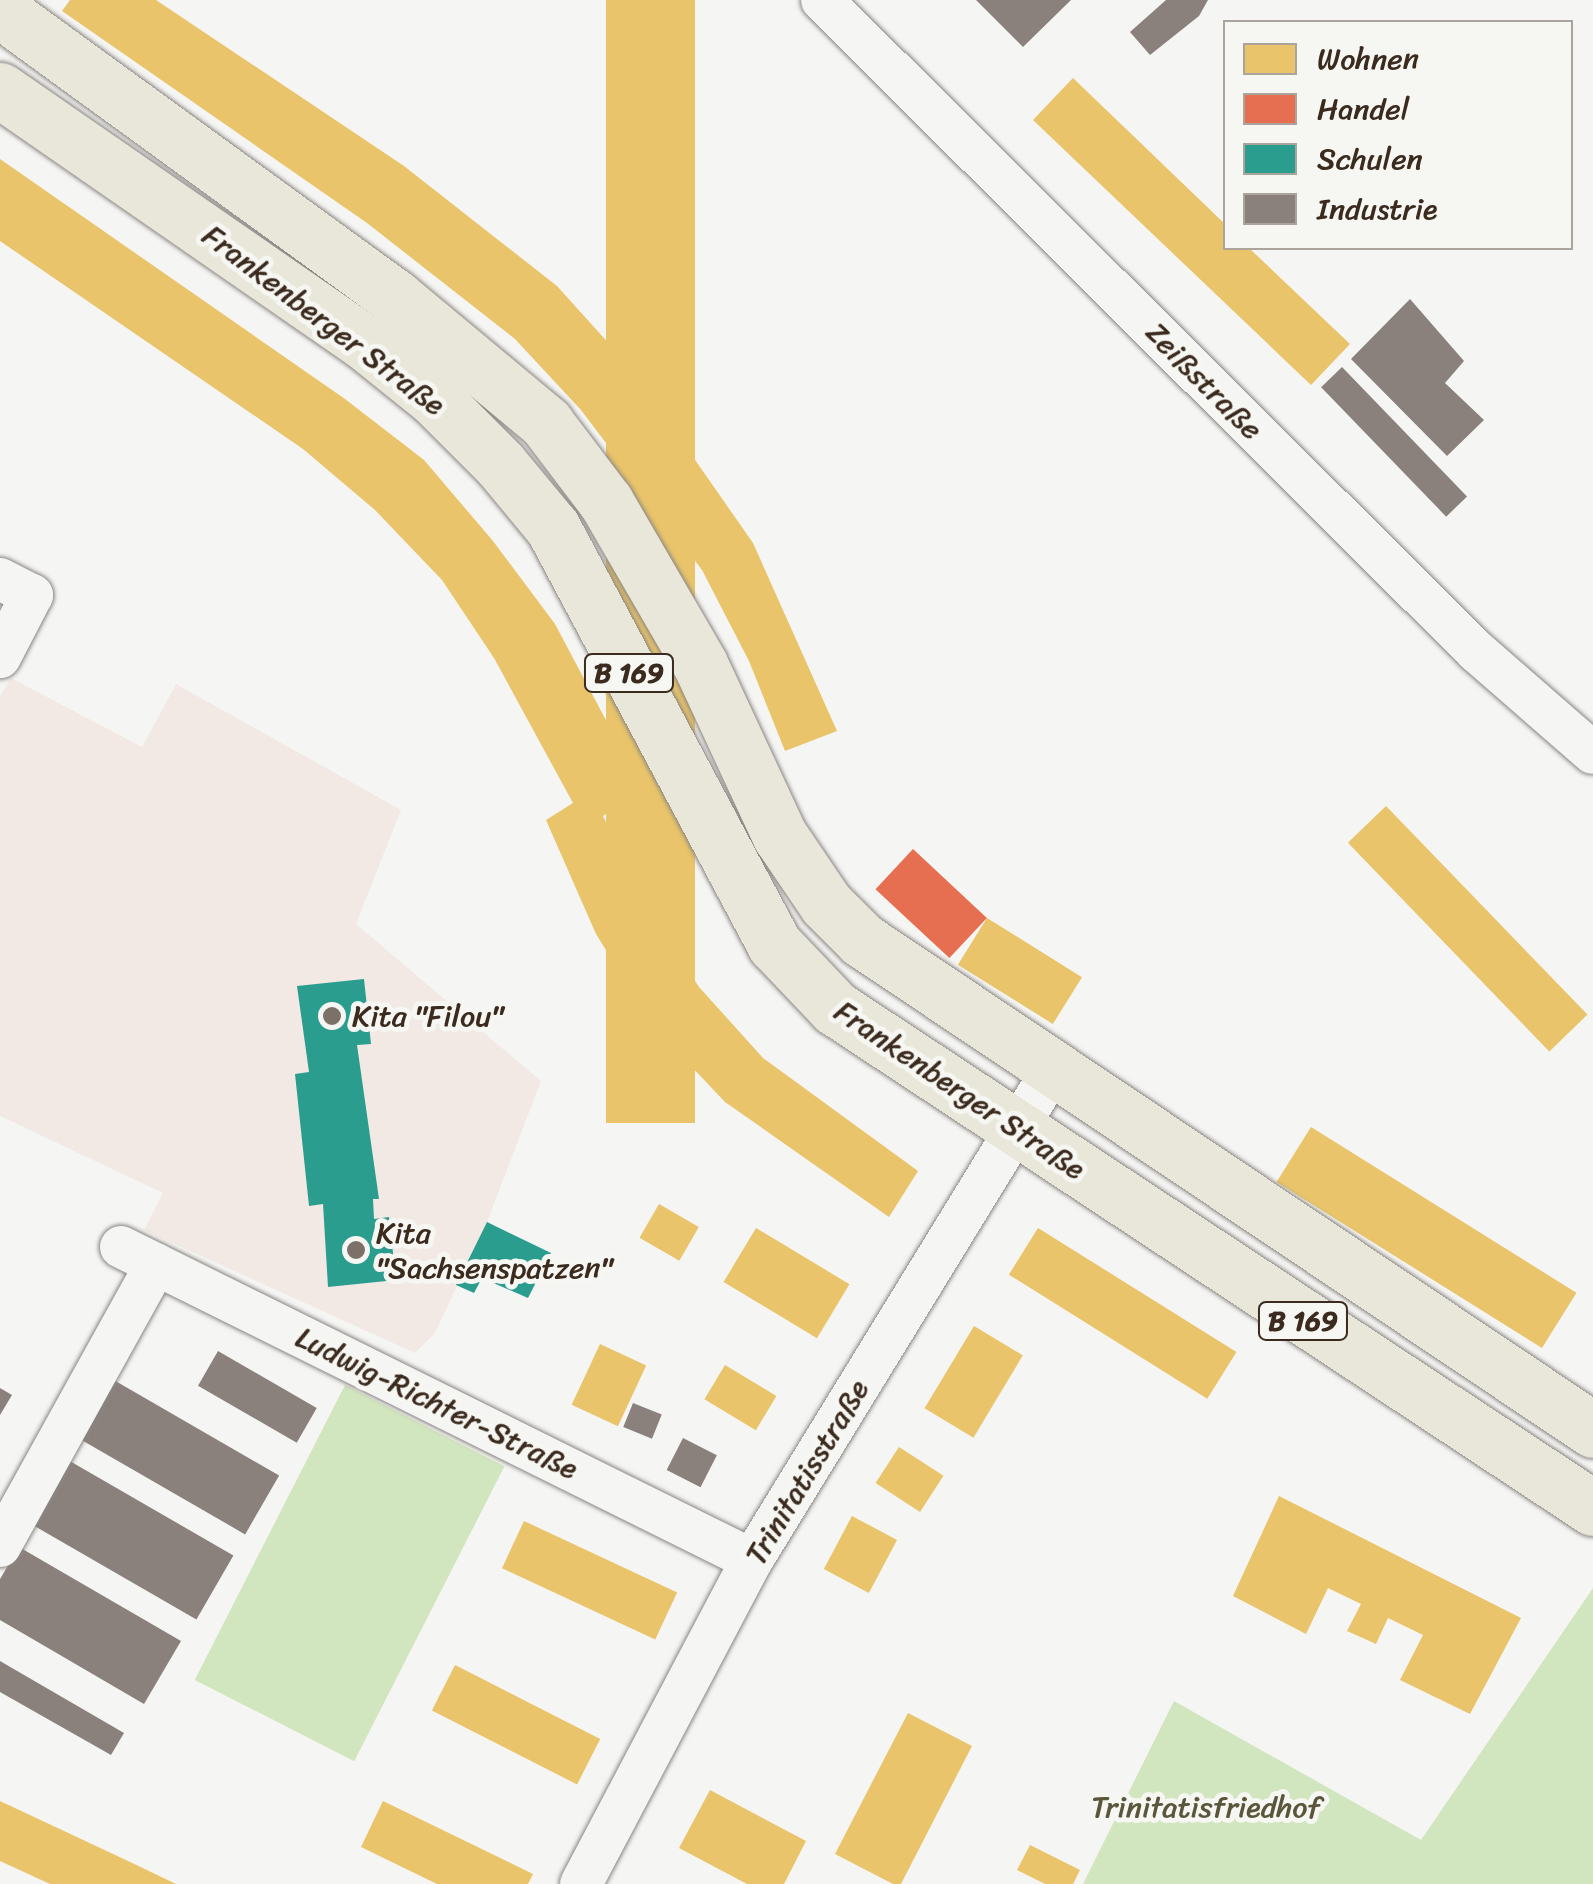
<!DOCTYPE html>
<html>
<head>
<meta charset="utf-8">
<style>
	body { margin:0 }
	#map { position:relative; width:1593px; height:1884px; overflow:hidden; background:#f5f5f3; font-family:Sriracha,sans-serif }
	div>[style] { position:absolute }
	.built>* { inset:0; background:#f2e9e4 }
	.green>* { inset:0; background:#d1e6bf; transform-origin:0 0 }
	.homes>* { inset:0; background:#e9c46a; transform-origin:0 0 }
	.shops>* { inset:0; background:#e76f51; transform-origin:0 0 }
	.schools>* { inset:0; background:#2a9d8f }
	.industry>* { inset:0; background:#8a817c; transform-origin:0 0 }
	.roads { filter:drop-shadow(0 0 2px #8a8683) drop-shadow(0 0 2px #8a8683) }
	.minor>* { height:42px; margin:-21px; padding:0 21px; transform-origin:21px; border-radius:21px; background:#f5f5f3 }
	.major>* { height:55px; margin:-27.5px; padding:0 27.5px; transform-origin:27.5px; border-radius:27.5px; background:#e9e7da }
	.dots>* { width:28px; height:28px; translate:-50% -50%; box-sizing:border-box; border:5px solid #f6f6f2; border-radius:50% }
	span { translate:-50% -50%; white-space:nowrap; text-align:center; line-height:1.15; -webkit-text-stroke:10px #f6f6f2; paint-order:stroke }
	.shield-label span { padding:2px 8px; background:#f6f6f2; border:2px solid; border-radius:8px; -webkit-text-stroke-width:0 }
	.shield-label { font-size:28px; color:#3b2a1e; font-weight:700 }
	.street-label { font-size:30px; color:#3b2a1e }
	.poi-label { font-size:30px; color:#3b2a1e }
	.left { translate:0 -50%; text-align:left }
	.park-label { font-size:30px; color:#59563c }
	.legend { position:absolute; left:1223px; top:20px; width:350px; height:230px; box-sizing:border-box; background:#f6f6f2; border:2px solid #aba49d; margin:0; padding:12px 18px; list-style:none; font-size:30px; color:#3b2a1e }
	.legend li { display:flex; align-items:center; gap:20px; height:50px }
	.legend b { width:50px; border:2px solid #aba49d }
</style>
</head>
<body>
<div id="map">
	<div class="built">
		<div style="clip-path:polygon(11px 678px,142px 747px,176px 684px,401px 810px,356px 924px,541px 1081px,487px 1222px,435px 1333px,415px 1353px,144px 1230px,163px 1193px,0 1116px,0 696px)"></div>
	</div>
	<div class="green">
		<div style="left:345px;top:1385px;width:179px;height:331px;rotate:27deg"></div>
		<div style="clip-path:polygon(1593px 1588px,1593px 1884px,1083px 1884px,1174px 1701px,1421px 1840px)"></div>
	</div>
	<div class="homes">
		<div style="clip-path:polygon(70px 0,156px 0,404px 166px,557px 286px,631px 368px,753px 543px,837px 731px,785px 751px,749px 661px,702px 570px,581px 410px,515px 339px,367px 223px,62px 11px)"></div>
		<div style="left:606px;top:0;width:89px;height:1123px"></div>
		<div style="clip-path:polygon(1073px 78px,1226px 225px,1226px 248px,1249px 248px,1350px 344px,1311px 385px,1033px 120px)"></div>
		<div style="clip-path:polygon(0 159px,345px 399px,424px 460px,493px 541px,555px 624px,635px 775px,636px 793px,603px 816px,647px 909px,699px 987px,763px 1058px,918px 1171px,889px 1217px,725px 1102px,653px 1026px,596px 934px,546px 820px,573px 803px,494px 658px,442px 580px,375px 510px,303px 449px,0 241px)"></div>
		<div style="left:1386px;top:806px;width:290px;height:53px;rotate:46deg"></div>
		<div style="left:987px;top:918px;width:112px;height:55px;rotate:32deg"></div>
		<div style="left:1311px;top:1127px;width:313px;height:65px;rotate:32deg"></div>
		<div style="left:659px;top:1204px;width:46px;height:39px;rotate:30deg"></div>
		<div style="left:756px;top:1228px;width:109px;height:63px;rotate:31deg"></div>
		<div style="left:1038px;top:1228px;width:234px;height:55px;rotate:32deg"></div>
		<div style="left:974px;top:1326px;width:57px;height:96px;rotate:31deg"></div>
		<div style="left:600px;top:1344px;width:51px;height:67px;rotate:25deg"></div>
		<div style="left:725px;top:1365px;width:60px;height:40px;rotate:31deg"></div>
		<div style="left:899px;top:1447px;width:53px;height:43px;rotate:33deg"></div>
		<div style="clip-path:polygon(1279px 1496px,1521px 1618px,1470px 1714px,1400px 1680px,1423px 1635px,1388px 1618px,1376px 1644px,1347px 1631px,1361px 1604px,1328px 1588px,1306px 1634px,1233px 1596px)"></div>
		<div style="left:852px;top:1516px;width:51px;height:60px;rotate:28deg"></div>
		<div style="left:524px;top:1521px;width:169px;height:52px;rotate:25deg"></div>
		<div style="left:455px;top:1665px;width:163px;height:51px;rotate:27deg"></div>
		<div style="clip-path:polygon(908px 1713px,972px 1746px,901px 1884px,893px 1884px,835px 1854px)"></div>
		<div style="clip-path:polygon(710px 1790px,806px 1841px,784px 1884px,747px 1884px,679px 1848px)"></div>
		<div style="clip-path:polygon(0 1801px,128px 1861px,176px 1884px,50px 1884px,0 1861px)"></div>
		<div style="clip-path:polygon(383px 1801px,533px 1874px,528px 1884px,437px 1884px,361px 1847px)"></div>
		<div style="clip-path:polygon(1030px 1845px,1080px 1870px,1073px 1884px,1045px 1884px,1017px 1870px)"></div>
	</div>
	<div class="shops">
		<div style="left:913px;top:849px;width:101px;height:55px;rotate:43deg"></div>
	</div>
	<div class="schools">
		<div style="clip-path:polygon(364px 979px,371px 1044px,357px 1045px,379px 1199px,373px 1199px,374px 1219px,389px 1217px,396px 1280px,328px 1287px,323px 1204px,309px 1206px,295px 1074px,309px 1072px,297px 986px)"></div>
		<div style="clip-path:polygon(487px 1222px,551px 1253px,528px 1298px,482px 1278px,474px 1293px,456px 1285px)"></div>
	</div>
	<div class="industry">
		<div style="clip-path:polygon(976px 0,1071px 0,1023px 47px)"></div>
		<div style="clip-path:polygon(1166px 0,1208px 0,1199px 16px,1150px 55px,1130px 32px)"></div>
		<div style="clip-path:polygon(1410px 299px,1464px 361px,1445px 383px,1484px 420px,1447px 456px,1351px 359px)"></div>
		<div style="left:1342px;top:367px;width:180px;height:29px;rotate:46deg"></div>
		<div style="left:218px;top:1351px;width:114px;height:40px;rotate:30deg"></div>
		<div style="left:112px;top:1379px;width:193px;height:68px;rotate:30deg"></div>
		<div style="clip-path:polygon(0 1388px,12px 1395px,0 1415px)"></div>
		<div style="left:633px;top:1403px;width:31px;height:26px;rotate:22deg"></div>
		<div style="left:683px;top:1438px;width:38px;height:36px;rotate:27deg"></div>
		<div style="left:68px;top:1460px;width:191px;height:74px;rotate:30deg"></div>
		<div style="clip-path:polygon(19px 1547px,181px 1641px,144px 1704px,0 1620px,0 1579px)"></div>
		<div style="clip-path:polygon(0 1661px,124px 1733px,111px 1755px,0 1692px)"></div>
	</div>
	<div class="roads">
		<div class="minor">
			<div style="left:822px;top:0;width:923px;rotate:44.87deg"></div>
			<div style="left:1476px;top:651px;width:155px;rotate:41.1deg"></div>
			<div style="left:0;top:579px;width:36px;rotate:27deg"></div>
			<div style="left:32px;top:595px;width:70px;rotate:117.3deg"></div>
			<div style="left:121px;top:1247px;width:704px;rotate:26.38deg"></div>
			<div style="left:0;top:1546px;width:322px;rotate:-61deg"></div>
			<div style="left:581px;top:1884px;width:366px;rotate:-62.2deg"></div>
			<div style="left:752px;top:1560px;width:574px;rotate:-58.47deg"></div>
		</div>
		<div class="major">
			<div style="left:0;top:10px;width:488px;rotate:36deg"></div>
			<div style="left:395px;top:297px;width:197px;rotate:39.8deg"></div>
			<div style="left:546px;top:423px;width:99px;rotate:52.8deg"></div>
			<div style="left:606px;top:502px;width:187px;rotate:59.9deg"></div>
			<div style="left:700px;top:664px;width:190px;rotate:65.1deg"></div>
			<div style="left:780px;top:836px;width:82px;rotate:55.9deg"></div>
			<div style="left:826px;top:904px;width:51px;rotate:45deg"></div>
			<div style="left:862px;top:940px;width:880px;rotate:33.83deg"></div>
			<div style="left:0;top:90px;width:441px;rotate:34.7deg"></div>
			<div style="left:363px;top:341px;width:91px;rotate:38.8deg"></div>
			<div style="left:434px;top:398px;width:93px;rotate:45deg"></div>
			<div style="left:500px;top:464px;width:83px;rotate:50.4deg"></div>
			<div style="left:553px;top:528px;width:472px;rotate:62deg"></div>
			<div style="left:775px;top:945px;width:87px;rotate:46.4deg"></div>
			<div style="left:835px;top:1008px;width:908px;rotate:33.41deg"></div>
		</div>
	</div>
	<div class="dots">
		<div style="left:332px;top:1016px;background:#7c7169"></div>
		<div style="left:356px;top:1250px;background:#7c7169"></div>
	</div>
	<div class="shield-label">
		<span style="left:629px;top:673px">B 169</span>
		<span style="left:1303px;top:1321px">B 169</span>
	</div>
	<div class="street-label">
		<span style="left:324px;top:320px;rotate:37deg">Frankenberger Straße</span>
		<span style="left:1204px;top:381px;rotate:45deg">Zeißstraße</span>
		<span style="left:960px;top:1090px;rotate:34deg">Frankenberger Straße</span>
		<span style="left:437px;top:1403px;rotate:26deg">Ludwig-Richter-Straße</span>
		<span style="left:807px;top:1472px;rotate:-59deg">Trinitatisstraße</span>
	</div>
	<div class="poi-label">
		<span class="left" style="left:352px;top:1016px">Kita "Filou"</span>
		<span class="left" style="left:376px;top:1250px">Kita<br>"Sachsenspatzen"</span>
	</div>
	<div class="park-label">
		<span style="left:1206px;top:1807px">Trinitatisfriedhof</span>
	</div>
	<ul class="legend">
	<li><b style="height:28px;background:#e9c46a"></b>Wohnen</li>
	<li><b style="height:28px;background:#e76f51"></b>Handel</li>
	<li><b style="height:28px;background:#2a9d8f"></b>Schulen</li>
	<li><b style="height:28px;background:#8a817c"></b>Industrie</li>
	</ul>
</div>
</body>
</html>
